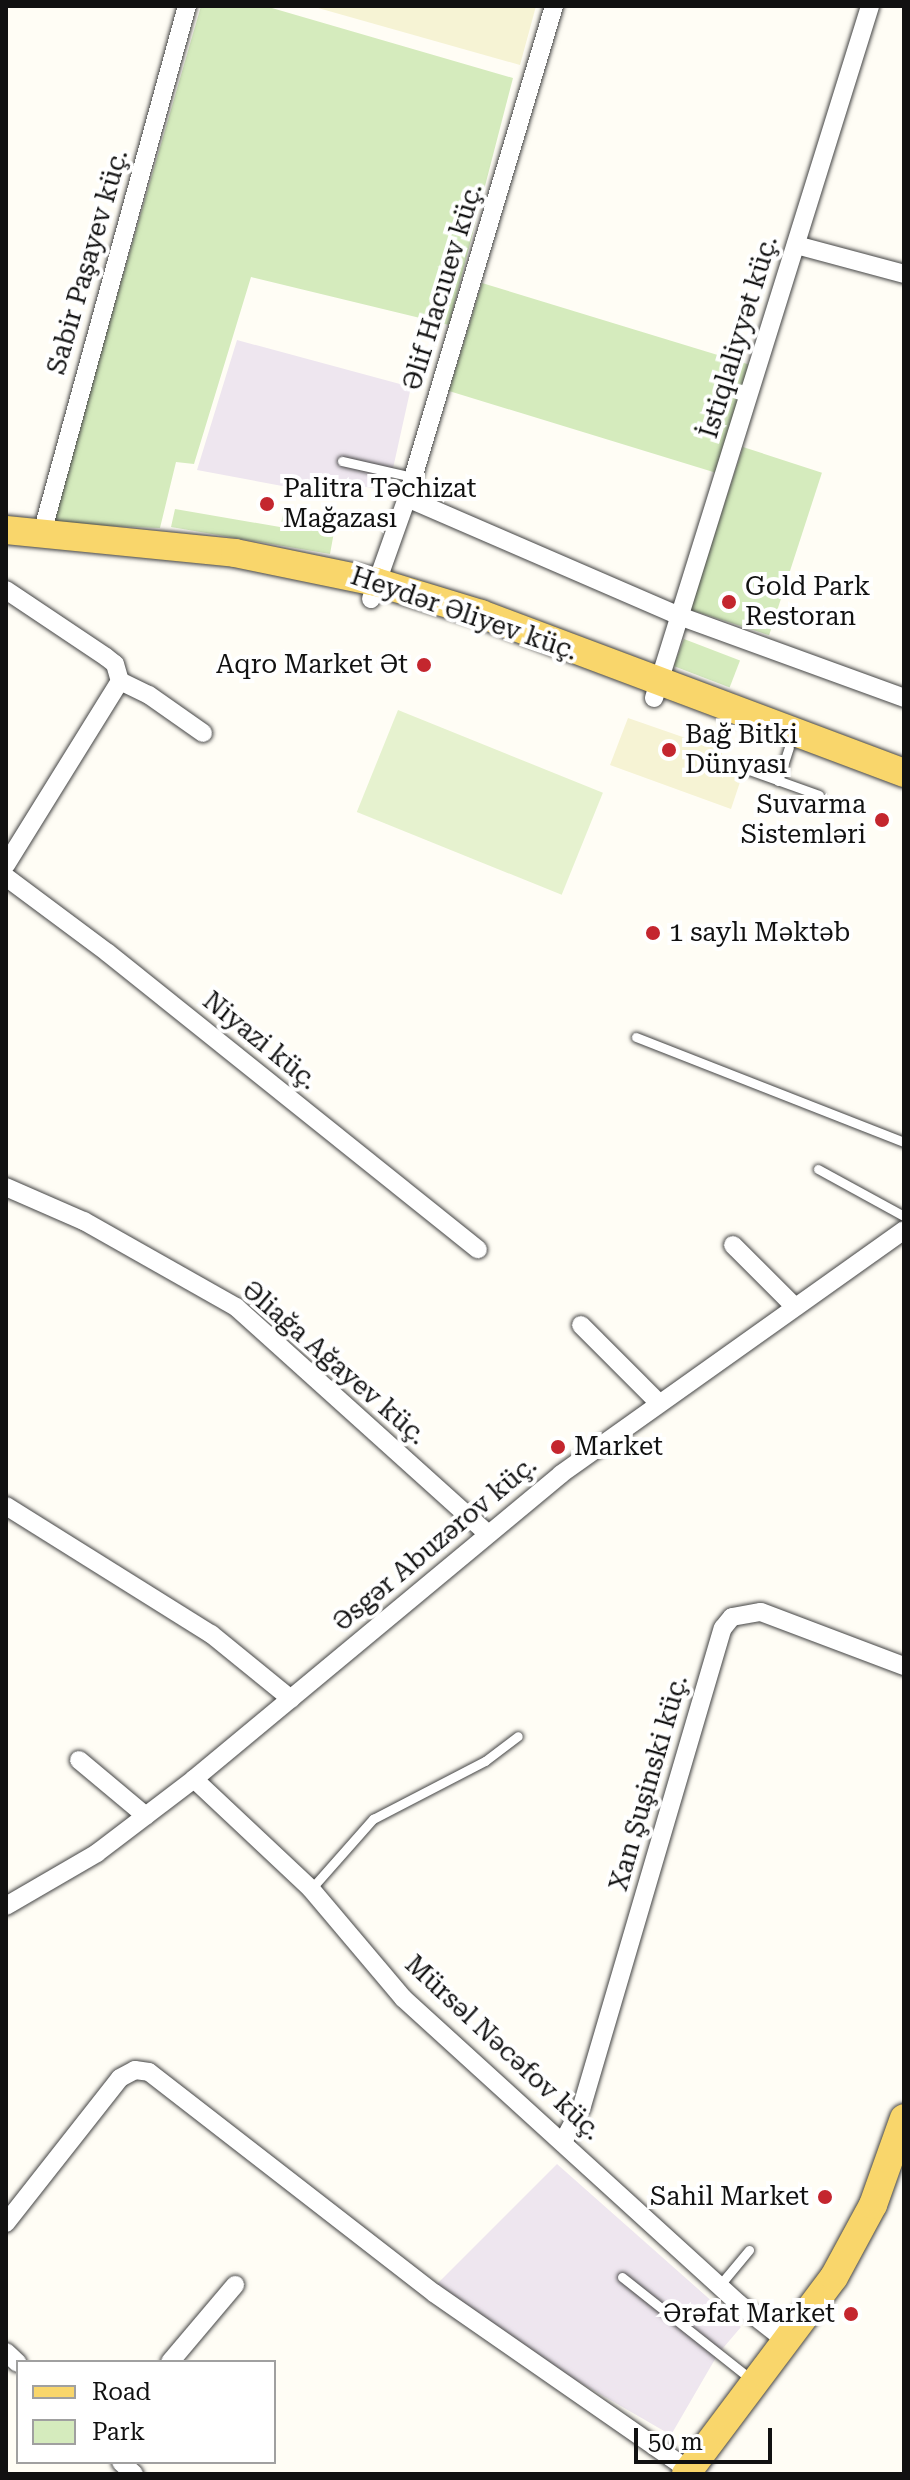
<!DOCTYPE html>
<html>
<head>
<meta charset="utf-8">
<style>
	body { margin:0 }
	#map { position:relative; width:910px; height:2480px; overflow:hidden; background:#fffdf5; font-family:"Roboto Serif",serif }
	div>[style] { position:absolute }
	.industrial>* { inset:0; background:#eee6ef }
	.farmland>* { inset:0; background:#f6f3d4 }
	.green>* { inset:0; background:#d5ebbd; transform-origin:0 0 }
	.pitch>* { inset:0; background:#e6f2cf; transform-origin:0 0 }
	.roads { filter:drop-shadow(0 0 2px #444) drop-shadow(0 0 2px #444) }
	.service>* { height:9px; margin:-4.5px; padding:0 4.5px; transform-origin:4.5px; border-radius:4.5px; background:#fff }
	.minor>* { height:18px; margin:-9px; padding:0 9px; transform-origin:9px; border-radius:9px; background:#fff }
	.primary>* { height:28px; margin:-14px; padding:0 14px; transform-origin:14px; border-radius:14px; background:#f9d66b }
	.dots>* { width:22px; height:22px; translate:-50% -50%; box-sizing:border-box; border:4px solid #fff; border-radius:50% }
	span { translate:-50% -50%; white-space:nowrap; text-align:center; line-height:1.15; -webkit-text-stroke:8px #fff; paint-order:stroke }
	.street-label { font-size:26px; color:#111 }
	.poi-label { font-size:26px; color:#111 }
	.left { translate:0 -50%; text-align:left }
	.right { translate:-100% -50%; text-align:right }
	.frame { position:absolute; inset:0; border:8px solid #111; pointer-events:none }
	.legend { position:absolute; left:16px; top:2360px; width:260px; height:104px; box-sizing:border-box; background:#fff; border:2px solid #a0a0a0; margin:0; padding:10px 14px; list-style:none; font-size:24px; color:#111 }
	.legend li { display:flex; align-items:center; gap:16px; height:40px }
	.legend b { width:40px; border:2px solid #a0a0a0 }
	.scale { position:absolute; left:634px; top:2428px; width:138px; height:36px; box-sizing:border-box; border:4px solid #111; border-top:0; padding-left:10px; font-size:24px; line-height:28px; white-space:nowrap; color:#111; -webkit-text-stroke:6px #fff; paint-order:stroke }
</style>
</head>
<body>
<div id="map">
	<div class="industrial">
		<div style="clip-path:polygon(237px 340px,411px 387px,388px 491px,350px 484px,347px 498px,197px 470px)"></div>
		<div style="clip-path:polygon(557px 2164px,741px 2327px,718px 2354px,671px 2435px,574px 2379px,437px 2284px)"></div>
	</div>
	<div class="farmland">
		<div style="clip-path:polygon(311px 6px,536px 6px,520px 65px)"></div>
		<div style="clip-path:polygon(628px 718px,723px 751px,716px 769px,741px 779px,731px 809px,610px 765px)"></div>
	</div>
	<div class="green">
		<div style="clip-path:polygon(201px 6px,265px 6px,513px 78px,449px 325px,251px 277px,194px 464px,176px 462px,160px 528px,51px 524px)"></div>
		<div style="left:482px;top:283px;width:279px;height:113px;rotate:17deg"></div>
		<div style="left:743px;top:447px;width:83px;height:171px;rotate:18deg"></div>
		<div style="clip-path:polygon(175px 509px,280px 527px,284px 511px,336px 521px,330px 554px,171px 527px)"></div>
		<div style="left:684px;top:639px;width:60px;height:29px;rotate:21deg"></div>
	</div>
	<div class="pitch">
		<div style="left:398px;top:710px;width:221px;height:110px;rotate:22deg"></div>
	</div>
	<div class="roads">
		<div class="service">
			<div style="left:342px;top:461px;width:73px;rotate:12.7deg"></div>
			<div style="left:738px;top:766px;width:86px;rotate:19.7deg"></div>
			<div style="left:778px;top:781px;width:35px;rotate:-72deg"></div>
			<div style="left:636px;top:1037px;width:288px;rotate:21.4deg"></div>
			<div style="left:818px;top:1169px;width:98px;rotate:28.7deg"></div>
			<div style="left:311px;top:1889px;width:94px;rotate:-48.5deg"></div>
			<div style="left:373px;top:1819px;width:126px;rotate:-27.4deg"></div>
			<div style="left:485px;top:1761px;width:41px;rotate:-37.1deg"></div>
			<div style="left:622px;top:2277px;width:166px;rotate:38.4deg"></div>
			<div style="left:719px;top:2286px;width:47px;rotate:-50.2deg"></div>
		</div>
		<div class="minor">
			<div style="left:796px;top:245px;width:112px;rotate:15deg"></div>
			<div style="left:407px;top:498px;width:300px;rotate:23.4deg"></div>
			<div style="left:682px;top:617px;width:236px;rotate:20deg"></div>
			<div style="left:42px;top:533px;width:547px;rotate:-74.62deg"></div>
			<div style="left:6px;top:590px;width:120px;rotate:33.8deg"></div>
			<div style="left:106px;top:657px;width:11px;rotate:38deg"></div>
			<div style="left:115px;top:664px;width:18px;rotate:74deg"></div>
			<div style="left:120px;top:681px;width:216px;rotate:121.8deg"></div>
			<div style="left:371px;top:599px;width:107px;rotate:-70.4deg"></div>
			<div style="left:407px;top:498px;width:513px;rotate:-73.36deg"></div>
			<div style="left:120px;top:681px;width:32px;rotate:26deg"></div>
			<div style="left:149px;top:695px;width:66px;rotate:35.1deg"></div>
			<div style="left:654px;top:698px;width:725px;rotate:-72.66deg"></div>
			<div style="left:6px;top:877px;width:127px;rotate:36.7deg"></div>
			<div style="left:108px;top:953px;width:474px;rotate:38.7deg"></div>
			<div style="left:6px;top:1187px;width:85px;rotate:23.6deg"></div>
			<div style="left:84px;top:1221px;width:175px;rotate:29.5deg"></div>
			<div style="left:236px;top:1307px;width:338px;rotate:42deg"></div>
			<div style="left:733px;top:1245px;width:85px;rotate:45deg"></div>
			<div style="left:581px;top:1325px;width:107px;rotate:45deg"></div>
			<div style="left:6px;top:1506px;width:242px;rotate:32deg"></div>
			<div style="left:211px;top:1634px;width:103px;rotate:39.1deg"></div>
			<div style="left:79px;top:1760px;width:87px;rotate:39.9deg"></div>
			<div style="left:194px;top:1779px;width:161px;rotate:43.2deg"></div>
			<div style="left:311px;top:1889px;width:143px;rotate:49.8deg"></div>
			<div style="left:403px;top:1998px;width:454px;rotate:42.3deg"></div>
			<div style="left:739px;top:2304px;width:63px;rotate:38deg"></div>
			<div style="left:6px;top:1906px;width:105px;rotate:-30.2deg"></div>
			<div style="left:97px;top:1853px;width:122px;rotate:-37.3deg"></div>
			<div style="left:194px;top:1779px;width:477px;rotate:-39.7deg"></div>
			<div style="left:561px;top:1474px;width:421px;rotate:-35.4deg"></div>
			<div style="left:564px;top:2140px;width:38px;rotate:-62deg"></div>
			<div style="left:582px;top:2106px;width:498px;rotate:-73.6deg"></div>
			<div style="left:723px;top:1628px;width:14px;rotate:-51deg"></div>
			<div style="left:732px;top:1617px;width:29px;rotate:-10deg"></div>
			<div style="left:761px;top:1612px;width:153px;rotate:20.7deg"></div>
			<div style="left:6px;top:2223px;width:184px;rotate:-51.8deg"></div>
			<div style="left:120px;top:2078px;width:17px;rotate:-28deg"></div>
			<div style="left:135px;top:2070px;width:14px;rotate:8deg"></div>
			<div style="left:149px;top:2072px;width:361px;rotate:37.8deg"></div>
			<div style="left:434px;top:2293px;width:310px;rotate:34.8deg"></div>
			<div style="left:6px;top:2352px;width:16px;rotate:43deg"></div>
			<div style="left:170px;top:2362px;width:101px;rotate:-49.8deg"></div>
			<div style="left:121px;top:2462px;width:18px;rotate:43deg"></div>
		</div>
		<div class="primary">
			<div style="left:6px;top:530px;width:230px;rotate:5.7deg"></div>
			<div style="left:235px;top:553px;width:144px;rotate:11.6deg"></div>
			<div style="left:376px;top:582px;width:110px;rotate:16.9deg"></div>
			<div style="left:481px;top:614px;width:452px;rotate:20.6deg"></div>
			<div style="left:686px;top:2474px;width:246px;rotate:-53.1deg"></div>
			<div style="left:834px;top:2277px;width:82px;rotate:-61.6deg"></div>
			<div style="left:873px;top:2205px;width:92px;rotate:-70.4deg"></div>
		</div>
	</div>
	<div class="dots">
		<div style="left:267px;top:504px;background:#c4262e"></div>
		<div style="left:729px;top:602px;background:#c4262e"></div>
		<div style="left:424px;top:665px;background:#c4262e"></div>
		<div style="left:669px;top:750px;background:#c4262e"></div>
		<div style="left:882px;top:820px;background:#c4262e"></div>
		<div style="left:653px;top:933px;background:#c4262e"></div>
		<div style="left:558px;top:1447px;background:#c4262e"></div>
		<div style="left:825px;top:2197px;background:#c4262e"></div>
		<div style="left:851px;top:2314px;background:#c4262e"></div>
	</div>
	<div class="street-label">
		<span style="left:88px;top:262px;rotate:-74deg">Sabir Paşayev küç.</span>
		<span style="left:443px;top:287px;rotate:-73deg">Əlif Hacıuev küç.</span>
		<span style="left:739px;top:337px;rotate:-73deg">İstiqlaliyyət küç.</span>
		<span style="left:464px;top:614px;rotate:19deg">Heydər Əliyev küç.</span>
		<span style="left:260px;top:1041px;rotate:39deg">Niyazi küç.</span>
		<span style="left:334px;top:1363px;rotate:41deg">Əliağa Ağayev küç.</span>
		<span style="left:435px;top:1544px;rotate:-40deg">Əsgər Abuzərov küç.</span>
		<span style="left:649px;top:1783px;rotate:-74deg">Xan Şuşinski küç.</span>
		<span style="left:503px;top:2048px;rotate:43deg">Mürsəl Nəcəfov küç.</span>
	</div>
	<div class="poi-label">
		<span class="left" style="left:283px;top:504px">Palitra Təchizat<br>Mağazası</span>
		<span class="left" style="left:745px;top:602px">Gold Park<br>Restoran</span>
		<span class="right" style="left:408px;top:665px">Aqro Market Ət</span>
		<span class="left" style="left:685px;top:750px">Bağ Bitki<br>Dünyası</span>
		<span class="right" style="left:866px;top:820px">Suvarma<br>Sistemləri</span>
		<span class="left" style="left:669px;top:933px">1 saylı Məktəb</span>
		<span class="left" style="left:574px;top:1447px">Market</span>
		<span class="right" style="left:809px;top:2197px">Sahil Market</span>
		<span class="right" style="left:835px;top:2314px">Ərəfat Market</span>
	</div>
	<div class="frame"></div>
	<ul class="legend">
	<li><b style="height:10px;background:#f9d66b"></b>Road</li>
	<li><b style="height:22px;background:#d5ebbd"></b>Park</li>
	</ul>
	<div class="scale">50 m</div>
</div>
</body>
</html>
